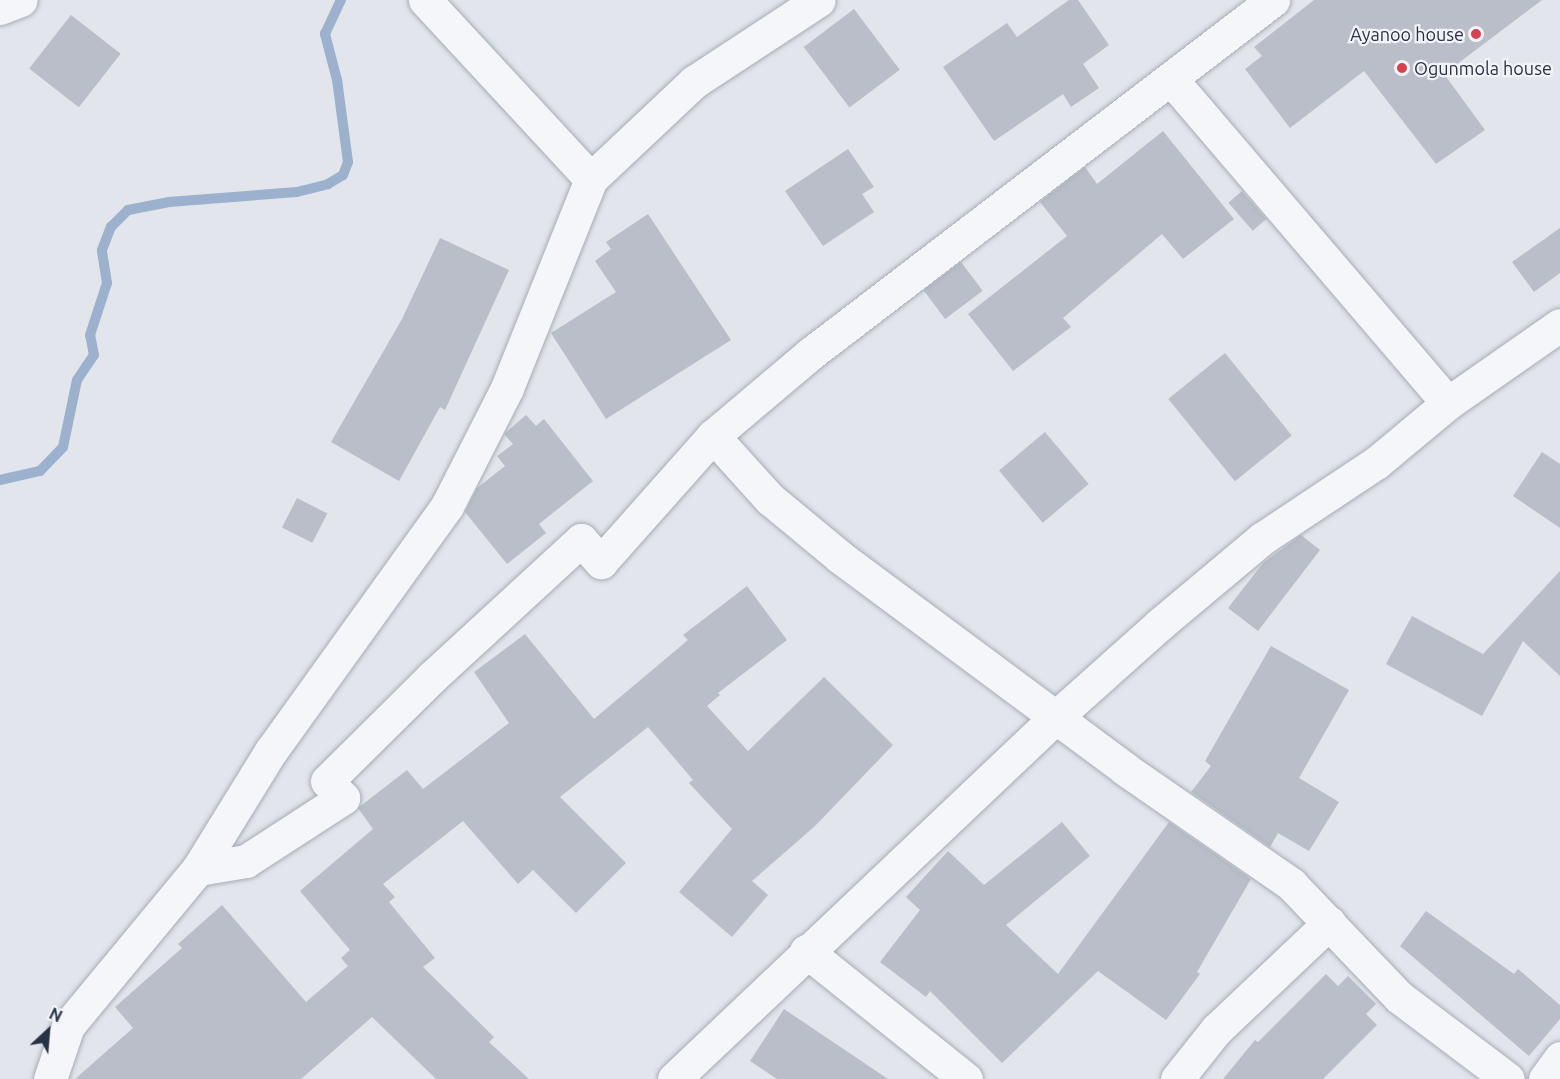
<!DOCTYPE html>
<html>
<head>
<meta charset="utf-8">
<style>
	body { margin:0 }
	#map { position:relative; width:1560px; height:1079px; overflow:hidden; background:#e2e5eb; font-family:Ubuntu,sans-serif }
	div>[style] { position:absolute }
	.stream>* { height:10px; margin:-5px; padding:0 5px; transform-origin:5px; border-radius:5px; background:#9bb1cd }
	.building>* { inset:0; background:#b9bec9; transform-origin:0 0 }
	.roads { filter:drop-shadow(0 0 2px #a7acb6) drop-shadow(0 0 2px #a7acb6) }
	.minor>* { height:33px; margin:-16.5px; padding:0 16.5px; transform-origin:16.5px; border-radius:16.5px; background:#f5f6f9 }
	.dots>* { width:16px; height:16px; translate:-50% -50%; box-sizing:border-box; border:3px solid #f2f4f8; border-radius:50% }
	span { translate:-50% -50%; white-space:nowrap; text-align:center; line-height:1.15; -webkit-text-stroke:4.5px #f2f4f8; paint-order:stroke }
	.poi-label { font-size:18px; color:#293245 }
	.right { translate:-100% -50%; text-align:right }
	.left { translate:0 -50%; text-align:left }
	.north { position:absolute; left:18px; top:1001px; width:60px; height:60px; -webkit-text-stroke:4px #f2f4f8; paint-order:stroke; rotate:26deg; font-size:16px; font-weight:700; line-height:24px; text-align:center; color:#293245 }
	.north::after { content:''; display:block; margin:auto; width:21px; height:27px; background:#293245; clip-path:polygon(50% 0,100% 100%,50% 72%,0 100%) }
</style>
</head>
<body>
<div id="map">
	<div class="stream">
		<div style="left:0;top:480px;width:41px;rotate:-12.7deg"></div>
		<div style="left:40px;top:471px;width:33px;rotate:-46deg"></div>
		<div style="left:63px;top:447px;width:68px;rotate:-78.2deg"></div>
		<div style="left:77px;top:380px;width:30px;rotate:-56deg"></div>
		<div style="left:94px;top:355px;width:20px;rotate:-101deg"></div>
		<div style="left:90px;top:335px;width:55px;rotate:-71.9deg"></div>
		<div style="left:107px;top:283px;width:33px;rotate:-99deg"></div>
		<div style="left:102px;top:250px;width:25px;rotate:-69deg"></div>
		<div style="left:111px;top:227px;width:24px;rotate:-45deg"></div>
		<div style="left:128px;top:210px;width:42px;rotate:-11deg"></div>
		<div style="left:169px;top:202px;width:128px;rotate:-4.5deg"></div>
		<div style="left:297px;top:192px;width:32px;rotate:-14deg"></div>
		<div style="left:328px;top:184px;width:17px;rotate:-31deg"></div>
		<div style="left:343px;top:175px;width:14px;rotate:-69deg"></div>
		<div style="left:348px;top:162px;width:83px;rotate:-97.6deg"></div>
		<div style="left:337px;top:80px;width:48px;rotate:-104.6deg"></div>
		<div style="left:325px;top:34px;width:38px;rotate:-65deg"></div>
	</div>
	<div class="building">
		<div style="clip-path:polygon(1069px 0,1078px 0,1109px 45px,1083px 64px,1099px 88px,1071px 107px,1063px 94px,994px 141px,943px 67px,1007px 23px,1017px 37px)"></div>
		<div style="clip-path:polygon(1314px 0,1542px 0,1444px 74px,1485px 130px,1436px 164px,1364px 71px,1290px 128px,1245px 69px,1262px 56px,1254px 47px)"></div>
		<div style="left:854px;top:9px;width:76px;height:63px;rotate:53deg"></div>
		<div style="left:71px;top:15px;width:63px;height:68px;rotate:38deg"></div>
		<div style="clip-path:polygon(1163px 131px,1234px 219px,1183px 259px,1162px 234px,1063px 318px,1071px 327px,1013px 371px,968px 314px,1067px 236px,1040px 202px,1085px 167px,1097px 184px)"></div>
		<div style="clip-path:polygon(848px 149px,874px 187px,862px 194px,874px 212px,823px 246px,785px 191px)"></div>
		<div style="left:1242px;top:191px;width:37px;height:18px;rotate:49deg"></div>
		<div style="clip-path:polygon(648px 214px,731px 340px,606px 419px,551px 333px,616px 292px,595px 261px,611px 249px,606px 242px)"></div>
		<div style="clip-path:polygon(1560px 228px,1560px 273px,1534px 292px,1512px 262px)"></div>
		<div style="clip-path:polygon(440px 238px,509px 270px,445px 410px,440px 407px,399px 481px,331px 442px,402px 319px)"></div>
		<div style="left:961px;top:262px;width:36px;height:47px;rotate:53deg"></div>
		<div style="left:1225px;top:353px;width:106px;height:73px;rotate:51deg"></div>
		<div style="clip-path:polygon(526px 415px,536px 426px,544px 419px,593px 481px,539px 524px,546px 533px,507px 564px,465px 512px,477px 488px,505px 466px,497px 456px,513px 444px,504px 434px)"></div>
		<div style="left:1045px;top:432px;width:68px;height:60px;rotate:50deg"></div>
		<div style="clip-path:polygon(1542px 452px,1560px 464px,1560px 528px,1513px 496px)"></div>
		<div style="left:297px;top:498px;width:34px;height:33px;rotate:27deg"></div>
		<div style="clip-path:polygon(1301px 535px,1320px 550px,1258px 631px,1228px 608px,1263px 563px)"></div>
		<div style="clip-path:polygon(1560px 571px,1560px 676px,1523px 641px,1482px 716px,1386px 664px,1412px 616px,1483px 654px)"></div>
		<div style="clip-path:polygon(747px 586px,787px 640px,718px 693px,720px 695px,707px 706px,748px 751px,824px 677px,893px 745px,815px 826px,752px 881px,768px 895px,732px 937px,679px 892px,732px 829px,689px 783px,693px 780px,648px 727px,560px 797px,626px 863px,576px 913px,533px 870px,518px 884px,463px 821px,383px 884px,395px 897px,389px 902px,435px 958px,423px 967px,494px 1037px,489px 1042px,529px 1079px,436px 1079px,372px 1017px,301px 1079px,75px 1079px,133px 1028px,115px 1007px,182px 948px,178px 944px,222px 905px,306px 1002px,348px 966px,341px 958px,350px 950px,300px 891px,373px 829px,358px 808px,407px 770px,423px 789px,509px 723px,474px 672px,525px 634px,594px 719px,688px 640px,683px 635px)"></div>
		<div style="clip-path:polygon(1271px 646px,1349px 690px,1299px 778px,1339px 802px,1309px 851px,1278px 833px,1270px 847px,1191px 792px,1211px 766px,1205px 761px)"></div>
		<div style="clip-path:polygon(1062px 822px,1090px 856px,1006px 925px,1058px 974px,1169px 822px,1251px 879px,1197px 972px,1200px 974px,1166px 1020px,1098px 971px,1002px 1063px,930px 991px,926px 997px,880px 962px,920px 910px,906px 897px,948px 851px,984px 885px)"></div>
		<div style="clip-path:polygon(1426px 911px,1514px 974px,1518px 969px,1560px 1005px,1560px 1019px,1529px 1056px,1400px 946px)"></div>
		<div style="clip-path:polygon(1326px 974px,1338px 986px,1348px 976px,1376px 1004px,1366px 1014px,1377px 1025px,1323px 1079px,1223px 1079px,1255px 1040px,1258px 1042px)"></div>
		<div style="clip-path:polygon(784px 1009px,888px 1079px,777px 1079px,750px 1061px)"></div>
	</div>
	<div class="roads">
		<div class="minor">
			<div style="left:425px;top:0;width:244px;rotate:47.2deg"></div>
			<div style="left:0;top:8px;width:22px;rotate:-21deg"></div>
			<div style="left:1171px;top:79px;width:426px;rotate:49.5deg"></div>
			<div style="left:713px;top:436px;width:85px;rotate:47.9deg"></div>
			<div style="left:770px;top:499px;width:91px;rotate:39.6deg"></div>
			<div style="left:840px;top:557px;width:355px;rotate:36.6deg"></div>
			<div style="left:1125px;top:769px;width:202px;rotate:34.7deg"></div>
			<div style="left:1291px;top:884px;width:156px;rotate:46.3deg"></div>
			<div style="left:1399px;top:997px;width:136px;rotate:37deg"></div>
			<div style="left:198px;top:869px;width:49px;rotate:-9.5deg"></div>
			<div style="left:246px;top:861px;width:116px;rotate:-33deg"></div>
			<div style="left:343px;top:798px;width:23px;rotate:-133deg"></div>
			<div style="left:327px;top:781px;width:146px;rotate:-44.7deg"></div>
			<div style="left:431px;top:678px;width:204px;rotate:-42.6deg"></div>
			<div style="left:581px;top:540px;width:30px;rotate:48deg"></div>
			<div style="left:601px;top:562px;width:169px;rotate:-48.4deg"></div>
			<div style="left:713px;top:436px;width:127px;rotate:-40.2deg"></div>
			<div style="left:810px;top:354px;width:583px;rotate:-37.4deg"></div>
			<div style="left:806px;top:951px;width:205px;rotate:38.7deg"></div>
			<div style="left:50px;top:1079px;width:56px;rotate:-71.2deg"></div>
			<div style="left:68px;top:1026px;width:204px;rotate:-50.4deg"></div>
			<div style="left:198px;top:869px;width:139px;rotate:-58.3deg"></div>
			<div style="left:271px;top:751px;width:302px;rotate:-54.3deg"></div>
			<div style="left:447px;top:506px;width:132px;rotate:-63deg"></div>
			<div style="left:507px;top:388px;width:225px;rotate:-68.1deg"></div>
			<div style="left:591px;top:179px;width:141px;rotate:-43.3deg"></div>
			<div style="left:694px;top:82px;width:149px;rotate:-33.3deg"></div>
			<div style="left:674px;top:1079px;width:526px;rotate:-43.46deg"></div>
			<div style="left:1056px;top:717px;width:140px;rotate:-41.8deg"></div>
			<div style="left:1160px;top:624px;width:134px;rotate:-39.9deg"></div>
			<div style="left:1263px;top:538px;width:136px;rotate:-33.6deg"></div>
			<div style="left:1376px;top:463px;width:94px;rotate:-39.8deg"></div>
			<div style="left:1448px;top:403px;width:136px;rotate:-34.9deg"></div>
			<div style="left:1177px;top:1079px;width:63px;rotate:-51.5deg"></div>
			<div style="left:1216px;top:1030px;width:156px;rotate:-43.4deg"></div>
			<div style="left:1545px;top:1079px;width:26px;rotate:-54deg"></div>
		</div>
	</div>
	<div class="dots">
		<div style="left:1476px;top:34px;background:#d74051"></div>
		<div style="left:1402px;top:68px;background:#d74051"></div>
	</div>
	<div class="poi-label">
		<span class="right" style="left:1464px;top:34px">Ayanoo house</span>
		<span class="left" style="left:1414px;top:68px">Ogunmola house</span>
	</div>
	<div class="north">N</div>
</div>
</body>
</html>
